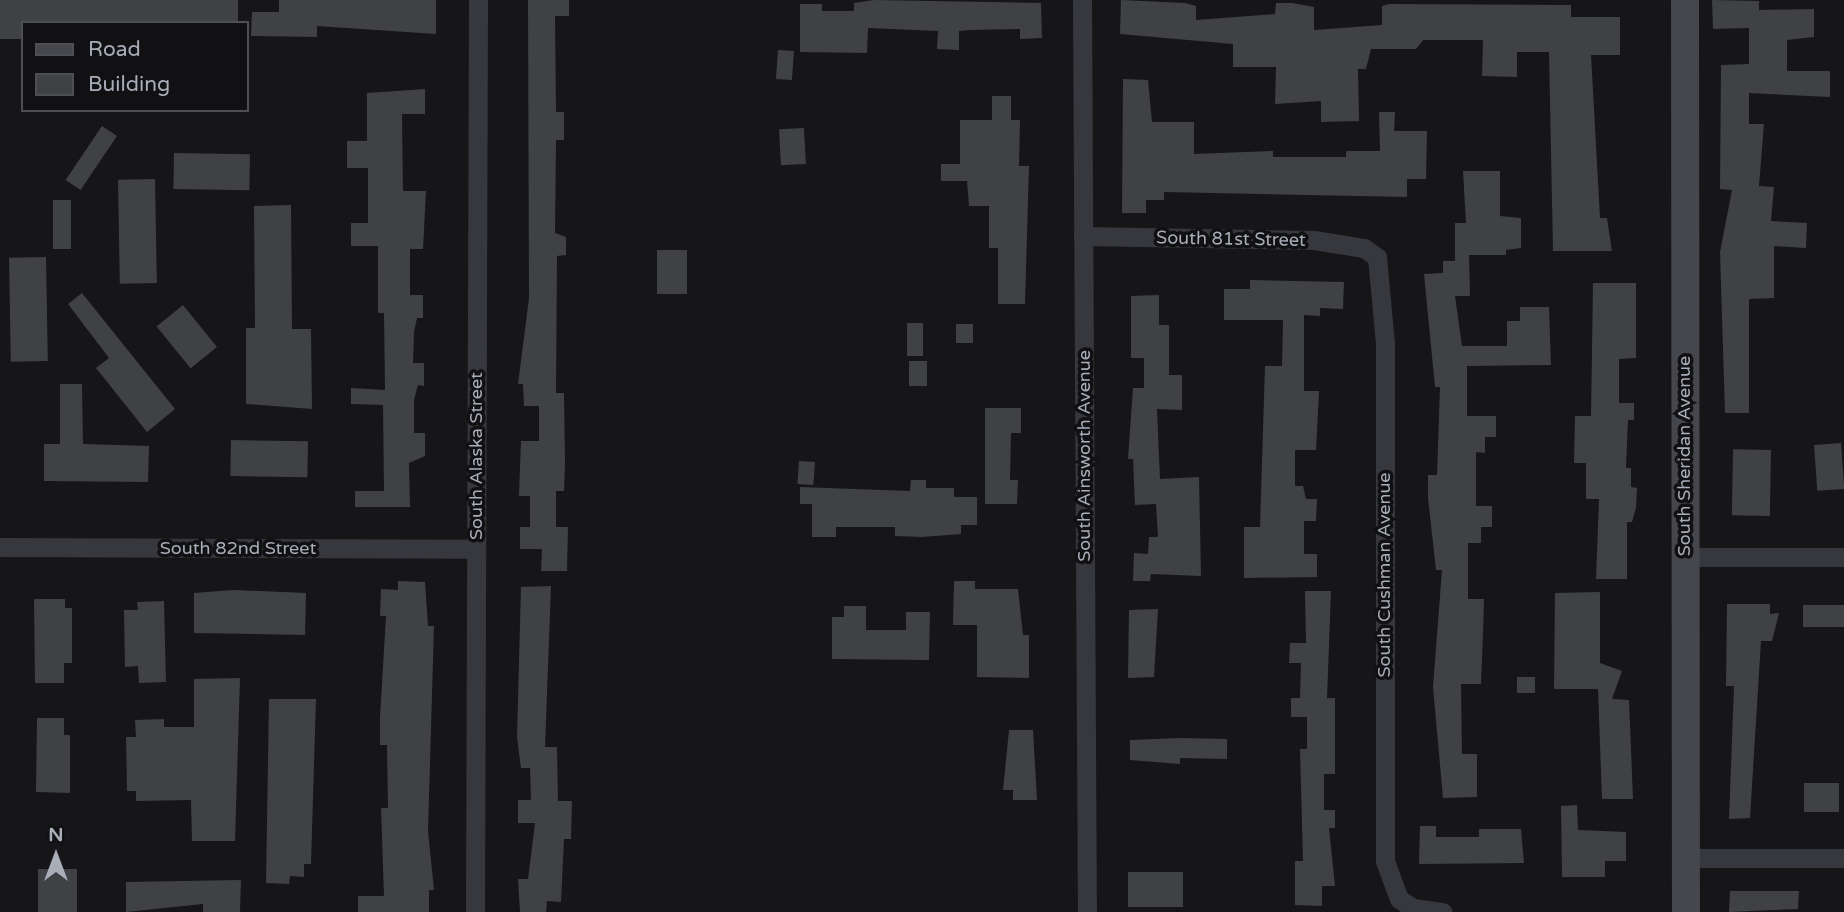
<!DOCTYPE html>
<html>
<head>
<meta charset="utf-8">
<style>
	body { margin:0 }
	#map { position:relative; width:1844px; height:912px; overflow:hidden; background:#161618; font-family:"Varela Round",sans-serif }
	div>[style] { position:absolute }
	.building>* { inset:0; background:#404145; transform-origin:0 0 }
	.street>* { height:19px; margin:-9.5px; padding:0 9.5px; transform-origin:9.5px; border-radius:9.5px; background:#37383d }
	.secondary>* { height:28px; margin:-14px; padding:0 14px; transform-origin:14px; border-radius:14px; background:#45474d }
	span { translate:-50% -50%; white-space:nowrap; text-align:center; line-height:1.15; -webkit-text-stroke:7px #111113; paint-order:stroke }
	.street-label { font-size:18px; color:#a8adb8 }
	.legend { position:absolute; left:21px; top:21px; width:228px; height:91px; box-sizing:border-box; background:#111113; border:2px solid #4d4f55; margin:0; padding:9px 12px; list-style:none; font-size:21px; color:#a8adb8 }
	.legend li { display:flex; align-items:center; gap:14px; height:35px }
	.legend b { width:35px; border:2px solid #4d4f55 }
	.north { position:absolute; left:21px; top:821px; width:70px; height:70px; -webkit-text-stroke:5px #111113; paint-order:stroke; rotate:0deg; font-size:19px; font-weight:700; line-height:28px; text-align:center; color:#a8adb8 }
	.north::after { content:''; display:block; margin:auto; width:24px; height:32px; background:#a8adb8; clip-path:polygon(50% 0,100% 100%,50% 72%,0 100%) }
</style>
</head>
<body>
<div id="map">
	<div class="building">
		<div style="clip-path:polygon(0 0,238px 0,238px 23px,23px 23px,23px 39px,0 39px)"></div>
		<div style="clip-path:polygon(279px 0,436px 0,436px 34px,317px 26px,317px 37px,251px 36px,252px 12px,279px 12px)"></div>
		<div style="clip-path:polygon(528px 0,569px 0,569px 16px,555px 16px,556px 112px,564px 112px,564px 140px,556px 140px,555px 233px,566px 237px,566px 255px,557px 256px,556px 393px,564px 393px,565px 463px,564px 491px,556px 491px,556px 527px,568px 527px,567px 571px,541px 571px,542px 549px,520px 549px,520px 527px,530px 527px,530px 496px,519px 496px,521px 441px,539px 441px,539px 406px,524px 406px,523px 384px,518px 384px,529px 298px)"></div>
		<div style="clip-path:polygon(874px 0,1041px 3px,1042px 38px,1020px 39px,1020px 29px,970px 30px,959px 31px,959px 50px,937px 49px,938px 31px,868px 28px,867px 53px,800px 52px,800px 4px,822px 4px,822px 11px,854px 11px,854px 3px)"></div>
		<div style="clip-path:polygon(1121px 0,1185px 3px,1196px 6px,1196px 20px,1275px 14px,1276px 3px,1292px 3px,1314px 7px,1314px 30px,1382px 25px,1382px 6px,1389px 4px,1571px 5px,1571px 17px,1620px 17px,1620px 55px,1591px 55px,1600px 218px,1607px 218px,1612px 251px,1553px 251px,1549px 52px,1517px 52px,1517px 77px,1482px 76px,1483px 40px,1423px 40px,1416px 49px,1371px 49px,1366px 69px,1358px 69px,1359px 121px,1321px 122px,1321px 101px,1275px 104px,1276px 67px,1233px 67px,1233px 44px,1120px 34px)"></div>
		<div style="clip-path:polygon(1712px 0,1759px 1px,1759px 10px,1814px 9px,1814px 37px,1787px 40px,1787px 71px,1830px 71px,1830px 97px,1749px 93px,1749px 124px,1764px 124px,1759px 186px,1774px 187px,1771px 221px,1807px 223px,1806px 248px,1774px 246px,1774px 298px,1749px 299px,1749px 413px,1725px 413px,1720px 252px,1732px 190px,1720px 189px,1721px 65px,1749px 64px,1749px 28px,1713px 29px)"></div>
		<div style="left:778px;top:50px;width:16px;height:29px;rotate:4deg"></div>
		<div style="clip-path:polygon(1123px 79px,1148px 80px,1152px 122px,1194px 122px,1194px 154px,1273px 151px,1273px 157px,1346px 157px,1346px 151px,1380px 151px,1379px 112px,1395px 112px,1394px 131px,1427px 131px,1426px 179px,1407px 179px,1407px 197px,1164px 192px,1164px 200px,1146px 200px,1146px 213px,1122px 213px)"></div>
		<div style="clip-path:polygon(425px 89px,425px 114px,402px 114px,403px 191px,426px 191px,423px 249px,410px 249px,410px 295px,423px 295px,423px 318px,417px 318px,414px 332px,413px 363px,424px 363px,424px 386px,418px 385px,414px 400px,414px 433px,425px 433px,425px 456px,409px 463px,410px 507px,355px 507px,355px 491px,384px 491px,383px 405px,351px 404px,351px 388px,385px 390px,384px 313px,378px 313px,378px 246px,351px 246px,351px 223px,368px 223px,368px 168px,347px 168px,347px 141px,367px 141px,367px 93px)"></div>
		<div style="clip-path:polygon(992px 96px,1011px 96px,1011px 120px,1020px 120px,1019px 166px,1029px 166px,1025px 304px,998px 304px,998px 248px,989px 248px,989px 206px,969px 206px,967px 181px,941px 181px,941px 164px,960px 164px,960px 120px,992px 120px)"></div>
		<div style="left:102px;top:126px;width:18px;height:65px;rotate:34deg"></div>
		<div style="left:804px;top:128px;width:36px;height:25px;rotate:87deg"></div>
		<div style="left:174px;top:153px;width:76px;height:36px;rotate:1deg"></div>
		<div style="clip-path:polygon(1463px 171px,1500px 171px,1500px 216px,1521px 218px,1521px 248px,1506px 250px,1506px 255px,1469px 255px,1470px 296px,1455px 296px,1462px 346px,1507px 346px,1507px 321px,1520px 321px,1520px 307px,1549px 307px,1551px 365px,1467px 366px,1467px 416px,1496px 416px,1496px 437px,1485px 437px,1485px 453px,1476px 452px,1476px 506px,1492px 506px,1492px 527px,1481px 527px,1481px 543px,1468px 543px,1468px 599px,1484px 599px,1483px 633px,1481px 684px,1461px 684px,1462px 754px,1477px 754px,1477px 797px,1443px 798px,1433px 687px,1442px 570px,1436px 570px,1428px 498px,1428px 475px,1437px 475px,1440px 387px,1435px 387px,1424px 274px,1443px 273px,1443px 261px,1455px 261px,1455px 223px,1466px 223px)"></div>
		<div style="left:155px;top:179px;width:104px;height:37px;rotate:89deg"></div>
		<div style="left:53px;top:200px;width:18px;height:49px"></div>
		<div style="clip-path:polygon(291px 205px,292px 329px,311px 329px,312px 409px,246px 404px,246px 328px,255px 328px,254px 206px)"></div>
		<div style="left:657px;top:250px;width:30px;height:44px"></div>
		<div style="left:46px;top:257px;width:104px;height:37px;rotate:89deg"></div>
		<div style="clip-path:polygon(1250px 280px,1344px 282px,1343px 309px,1320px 308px,1320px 316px,1304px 315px,1304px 391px,1319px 391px,1316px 450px,1295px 450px,1295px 486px,1303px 486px,1306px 499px,1317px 499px,1316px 521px,1304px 521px,1304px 554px,1317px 554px,1317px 577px,1244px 578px,1244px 527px,1260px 527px,1265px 366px,1282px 366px,1283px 320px,1224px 320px,1224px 289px,1250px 289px)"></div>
		<div style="clip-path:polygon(1593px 283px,1636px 283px,1636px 358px,1619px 359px,1619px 403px,1634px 403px,1634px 420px,1628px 420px,1626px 468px,1631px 468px,1631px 487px,1637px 488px,1636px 508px,1632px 522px,1627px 522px,1627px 579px,1596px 579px,1599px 499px,1586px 499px,1586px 463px,1574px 463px,1575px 416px,1591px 416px)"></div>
		<div style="clip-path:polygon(82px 293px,175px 409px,147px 432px,96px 368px,109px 358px,68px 304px)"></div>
		<div style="clip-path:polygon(1159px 295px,1159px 325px,1169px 325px,1169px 375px,1182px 375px,1182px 410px,1157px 409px,1160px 479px,1199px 477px,1201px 576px,1151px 574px,1150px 581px,1133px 581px,1134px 553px,1148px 554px,1149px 537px,1158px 537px,1156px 504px,1135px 505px,1133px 459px,1128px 459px,1133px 388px,1144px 388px,1144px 358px,1131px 358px,1131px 296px)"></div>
		<div style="left:183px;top:305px;width:54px;height:34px;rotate:51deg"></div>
		<div style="left:907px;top:323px;width:16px;height:33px"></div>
		<div style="left:956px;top:324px;width:17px;height:19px"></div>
		<div style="left:909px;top:361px;width:18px;height:25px"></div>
		<div style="clip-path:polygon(60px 384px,82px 384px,83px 444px,149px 446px,148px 482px,44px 481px,44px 444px,60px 444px)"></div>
		<div style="clip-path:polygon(985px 408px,1021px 408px,1021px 433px,1011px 433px,1010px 480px,1018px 480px,1017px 504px,985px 504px)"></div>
		<div style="left:231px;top:440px;width:77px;height:36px;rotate:1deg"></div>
		<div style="left:1841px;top:443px;width:46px;height:27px;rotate:86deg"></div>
		<div style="left:1771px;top:450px;width:66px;height:38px;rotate:91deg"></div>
		<div style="left:799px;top:461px;width:16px;height:23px;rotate:4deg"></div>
		<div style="clip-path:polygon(911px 480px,926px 480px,926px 488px,954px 488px,954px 497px,977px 497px,977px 525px,961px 525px,961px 534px,922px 537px,895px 536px,895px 527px,836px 527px,836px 537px,812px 537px,812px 504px,800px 504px,800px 487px,910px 491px)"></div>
		<div style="clip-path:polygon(398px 581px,425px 582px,428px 626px,434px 626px,428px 831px,434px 890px,429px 890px,429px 912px,358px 912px,358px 896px,384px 896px,381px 808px,388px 808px,387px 745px,380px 745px,380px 717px,386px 616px,380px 616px,381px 589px,398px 590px)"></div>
		<div style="clip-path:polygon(954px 581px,975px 581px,975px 589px,1018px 589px,1023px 635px,1029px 635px,1029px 678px,977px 677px,977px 625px,953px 625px)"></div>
		<div style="clip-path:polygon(551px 586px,545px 747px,557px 747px,558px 801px,572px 801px,571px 839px,564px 839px,561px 902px,547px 901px,546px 912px,520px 912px,518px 879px,528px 879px,535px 823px,518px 823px,518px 800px,531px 800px,530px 768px,521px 768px,517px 737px,521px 587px)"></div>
		<div style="clip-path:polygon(233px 590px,306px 593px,305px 635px,194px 633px,194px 593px)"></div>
		<div style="clip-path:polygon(1305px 591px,1331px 591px,1327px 698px,1335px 698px,1335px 774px,1324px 774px,1324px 810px,1335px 810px,1335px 828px,1329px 828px,1335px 886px,1322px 886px,1322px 906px,1295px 905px,1295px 861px,1303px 861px,1300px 749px,1307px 749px,1307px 717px,1291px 717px,1291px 698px,1300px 698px,1301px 663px,1289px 663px,1290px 643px,1306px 643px)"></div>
		<div style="clip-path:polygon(1600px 592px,1600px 663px,1622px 671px,1612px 699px,1629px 700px,1633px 799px,1602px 799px,1598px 689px,1554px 689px,1555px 593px)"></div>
		<div style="clip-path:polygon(34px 599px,65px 599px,65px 608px,72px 608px,72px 663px,64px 663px,64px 683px,35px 683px)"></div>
		<div style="clip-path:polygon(164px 601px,166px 682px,139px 683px,138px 666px,125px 667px,124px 610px,138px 610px,137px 602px)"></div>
		<div style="clip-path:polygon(1727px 604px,1770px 604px,1770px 614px,1779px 613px,1772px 641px,1761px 641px,1750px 818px,1729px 819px,1734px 686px,1726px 686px)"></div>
		<div style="left:1844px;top:605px;width:22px;height:41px;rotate:90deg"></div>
		<div style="clip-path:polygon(844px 606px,866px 606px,866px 630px,906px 630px,906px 612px,930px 612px,929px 660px,832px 659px,832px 617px,844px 617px)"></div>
		<div style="clip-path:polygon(1158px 609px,1154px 677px,1128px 678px,1129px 610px)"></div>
		<div style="left:1517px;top:677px;width:18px;height:16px"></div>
		<div style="clip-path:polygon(240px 678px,235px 841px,192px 841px,191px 800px,136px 801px,136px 791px,127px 791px,126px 737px,136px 737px,135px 720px,164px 719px,164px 727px,194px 727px,194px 679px)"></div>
		<div style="clip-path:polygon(269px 699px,316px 699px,311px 864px,304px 864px,304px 877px,290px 876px,289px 884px,266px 883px)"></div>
		<div style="clip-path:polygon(37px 718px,64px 718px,64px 735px,70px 735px,70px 793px,36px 792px)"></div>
		<div style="clip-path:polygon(1009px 730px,1033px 730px,1037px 800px,1013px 800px,1013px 790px,1003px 790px)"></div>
		<div style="clip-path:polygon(1180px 738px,1227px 739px,1227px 759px,1180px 758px,1180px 764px,1130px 760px,1130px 740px)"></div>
		<div style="left:1839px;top:783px;width:29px;height:35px;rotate:90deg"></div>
		<div style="clip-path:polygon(1577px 805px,1578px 830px,1626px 832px,1626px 861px,1605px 861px,1605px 877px,1562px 877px,1561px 806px)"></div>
		<div style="clip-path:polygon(1420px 826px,1436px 826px,1436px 837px,1479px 837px,1479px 829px,1521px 829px,1524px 863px,1419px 864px)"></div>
		<div style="left:38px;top:869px;width:39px;height:43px"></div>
		<div style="left:1128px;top:872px;width:55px;height:35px"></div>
		<div style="clip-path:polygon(241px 880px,240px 912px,203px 912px,203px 904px,126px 912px,126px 882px)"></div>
		<div style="clip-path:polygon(1730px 891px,1799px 891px,1798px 909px,1729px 912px)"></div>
	</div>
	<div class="street">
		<div style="left:1082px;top:0;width:912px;rotate:89.69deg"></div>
		<div style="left:1083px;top:236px;width:231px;rotate:1deg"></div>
		<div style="left:1314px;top:240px;width:51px;rotate:9.1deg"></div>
		<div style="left:1364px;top:248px;width:16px;rotate:35deg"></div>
		<div style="left:1377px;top:257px;width:86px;rotate:84.7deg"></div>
		<div style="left:1385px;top:343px;width:518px;rotate:90deg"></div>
		<div style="left:1385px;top:861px;width:40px;rotate:69.8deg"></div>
		<div style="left:1399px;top:899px;width:17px;rotate:33deg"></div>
		<div style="left:1413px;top:908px;width:30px;rotate:8deg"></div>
		<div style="left:0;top:547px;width:475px;rotate:0.2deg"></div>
		<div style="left:1684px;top:557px;width:160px"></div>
		<div style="left:1685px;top:858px;width:159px"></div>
		<div style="left:475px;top:912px;width:912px;rotate:-89.81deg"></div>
	</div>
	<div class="secondary">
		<div style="left:1685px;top:0;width:912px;rotate:89.94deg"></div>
	</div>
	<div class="street-label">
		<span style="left:1231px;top:239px;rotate:1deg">South 81st Street</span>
		<span style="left:476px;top:456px;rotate:-90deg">South Alaska Street</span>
		<span style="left:1084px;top:456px;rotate:-90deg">South Ainsworth Avenue</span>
		<span style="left:1684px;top:456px;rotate:-90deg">South Sheridan Avenue</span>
		<span style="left:238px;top:548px">South 82nd Street</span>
		<span style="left:1384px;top:575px;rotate:-90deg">South Cushman Avenue</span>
	</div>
	<ul class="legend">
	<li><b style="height:9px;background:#45474d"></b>Road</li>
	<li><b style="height:19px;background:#404145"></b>Building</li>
	</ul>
	<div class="north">N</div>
</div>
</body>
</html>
